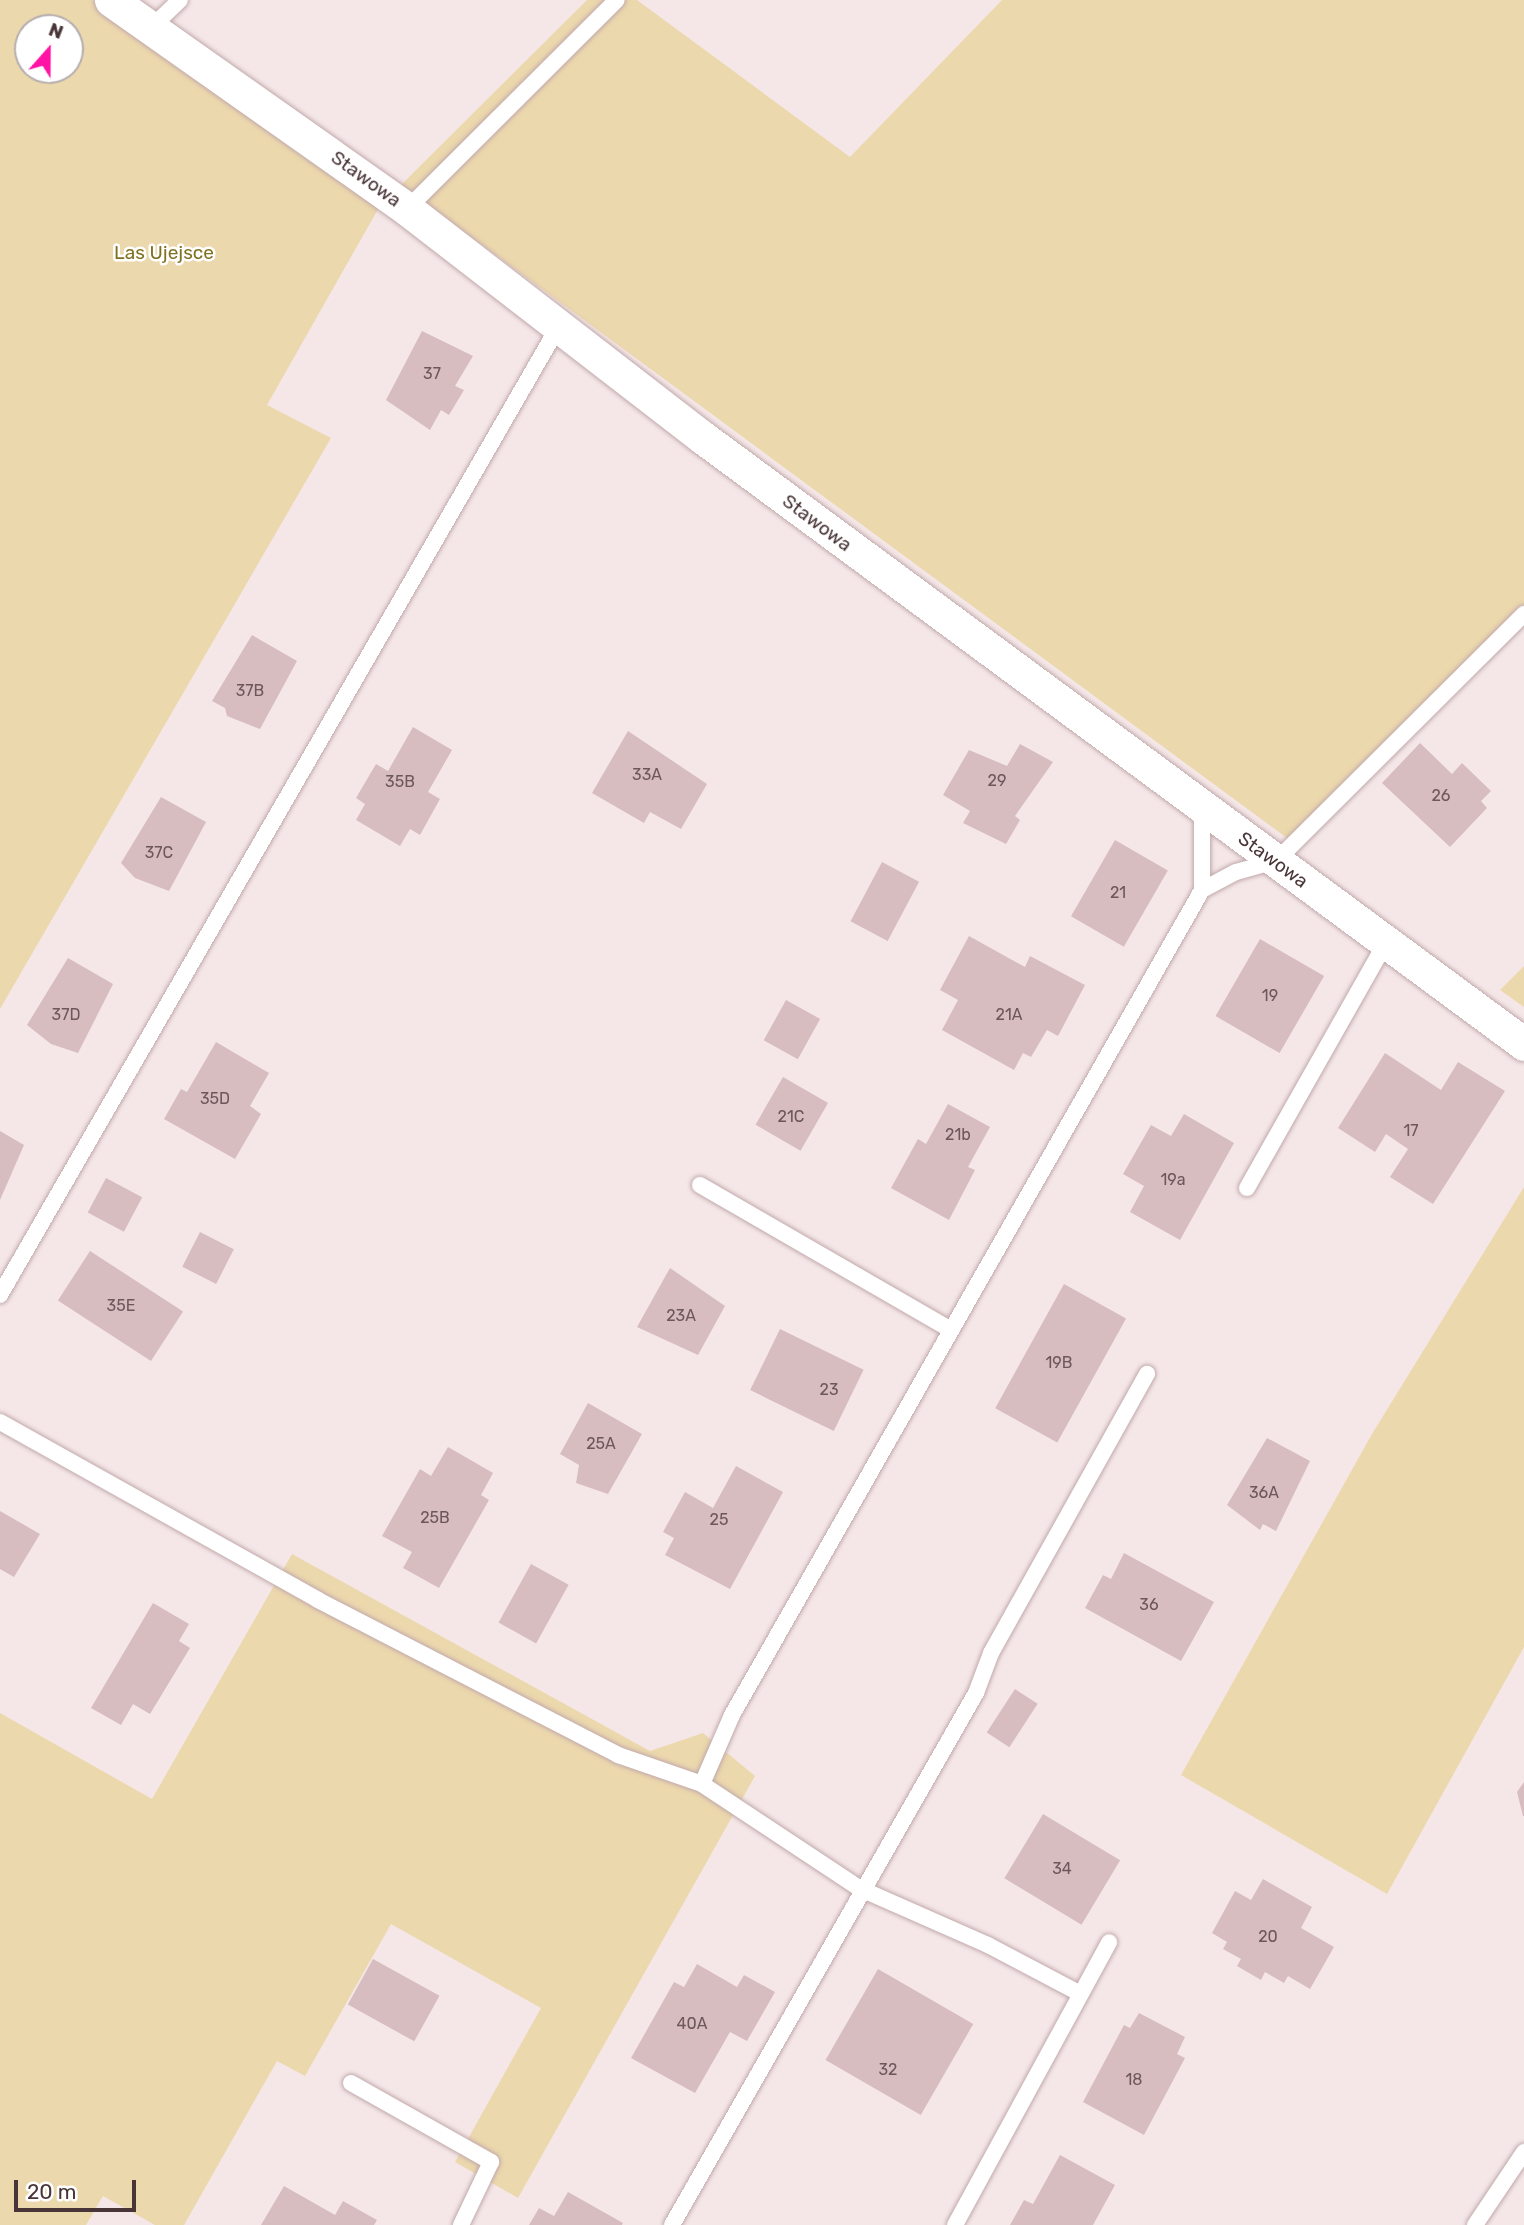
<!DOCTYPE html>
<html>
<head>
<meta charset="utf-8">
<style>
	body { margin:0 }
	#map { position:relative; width:1524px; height:2225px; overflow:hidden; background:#f5e7e8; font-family:Rubik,sans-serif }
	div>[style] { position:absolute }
	.green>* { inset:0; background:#ecd8ad }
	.building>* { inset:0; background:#d7bcc0; transform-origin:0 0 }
	.roads { filter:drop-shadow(0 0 2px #c1a9ab) drop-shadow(0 0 2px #c1a9ab) }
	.lane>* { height:16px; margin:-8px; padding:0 8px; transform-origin:8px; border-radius:8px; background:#fff }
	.street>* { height:33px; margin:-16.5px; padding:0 16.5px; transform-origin:16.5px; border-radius:16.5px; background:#fff }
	span { translate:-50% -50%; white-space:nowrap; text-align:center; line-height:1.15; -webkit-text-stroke:5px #fff; paint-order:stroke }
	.number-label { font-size:16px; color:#6c575a }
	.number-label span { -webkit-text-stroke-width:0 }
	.street-label { font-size:19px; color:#493538 }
	.park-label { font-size:19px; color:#807223 }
	.north { position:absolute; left:14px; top:14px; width:70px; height:70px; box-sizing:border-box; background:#fff; border:2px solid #b6aeaf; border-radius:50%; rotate:21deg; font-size:19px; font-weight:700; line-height:28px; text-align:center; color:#493538 }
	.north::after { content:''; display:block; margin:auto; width:24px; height:32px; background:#ff14a5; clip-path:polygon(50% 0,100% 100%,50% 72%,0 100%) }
	.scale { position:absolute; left:14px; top:2180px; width:122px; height:32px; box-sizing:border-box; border:4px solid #493538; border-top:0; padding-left:9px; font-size:21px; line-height:24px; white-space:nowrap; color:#493538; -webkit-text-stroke:5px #fff; paint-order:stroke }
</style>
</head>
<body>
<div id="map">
	<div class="green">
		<div style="clip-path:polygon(evenodd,0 0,92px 0,381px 204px,267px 405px,331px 438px,0 1009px,0 0,28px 28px,70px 28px,70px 70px,28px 70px,28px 28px)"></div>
		<div style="clip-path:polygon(587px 0,637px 0,850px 157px,1002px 0,1524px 0,1524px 622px,1299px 847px,401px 185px)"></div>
		<div style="clip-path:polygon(1524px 966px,1524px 1007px,1500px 990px)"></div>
		<div style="clip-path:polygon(1524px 1187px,1524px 1647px,1387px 1894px,1181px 1775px,1372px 1434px)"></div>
		<div style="clip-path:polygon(292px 1554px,650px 1751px,703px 1733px,755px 1776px,518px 2198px,455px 2162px,541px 2008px,391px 1924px,305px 2076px,277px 2061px,184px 2225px,155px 2225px,103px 2196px,86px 2225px,0 2225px,0 1713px,152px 1799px)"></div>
	</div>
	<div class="building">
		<div style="clip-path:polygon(422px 331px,473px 356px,455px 386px,464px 390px,449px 415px,441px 410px,430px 430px,386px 400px)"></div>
		<div style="clip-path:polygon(252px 635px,297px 661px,260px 729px,227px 716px,225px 708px,212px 701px)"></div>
		<div style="clip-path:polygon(413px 727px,452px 750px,428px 792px,440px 799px,420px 835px,410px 829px,400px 846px,356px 820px,365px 804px,356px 798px,376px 764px,388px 771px)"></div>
		<div style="clip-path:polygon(628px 731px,707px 784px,681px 829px,650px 812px,644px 823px,592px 793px)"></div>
		<div style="clip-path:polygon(1420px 743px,1452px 774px,1462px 763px,1491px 791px,1481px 801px,1487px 808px,1450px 847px,1382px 783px)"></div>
		<div style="clip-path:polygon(1020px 744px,1053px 762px,1015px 816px,1020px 820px,1006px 844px,963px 823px,970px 811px,943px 795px,969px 750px,1007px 766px)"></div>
		<div style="clip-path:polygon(161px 797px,206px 822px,169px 891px,135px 878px,121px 863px)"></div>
		<div style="left:1115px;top:840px;width:61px;height:88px;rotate:30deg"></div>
		<div style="left:882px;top:862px;width:42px;height:67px;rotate:28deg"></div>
		<div style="clip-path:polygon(969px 936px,1025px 967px,1030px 956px,1085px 985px,1058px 1036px,1047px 1030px,1031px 1057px,1023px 1053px,1014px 1070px,942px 1030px,958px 1000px,940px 990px)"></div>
		<div style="left:1260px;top:939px;width:74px;height:89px;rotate:30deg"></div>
		<div style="clip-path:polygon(68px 958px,113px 984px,78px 1053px,51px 1044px,27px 1025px)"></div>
		<div style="left:786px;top:1000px;width:39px;height:46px;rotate:29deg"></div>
		<div style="clip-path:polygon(216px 1042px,269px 1073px,250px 1106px,261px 1114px,235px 1159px,164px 1119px,181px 1089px,187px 1092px)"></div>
		<div style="clip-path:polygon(1385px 1053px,1441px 1090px,1458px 1062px,1505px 1091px,1433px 1204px,1390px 1177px,1408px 1149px,1386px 1134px,1375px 1152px,1338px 1128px)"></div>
		<div style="left:783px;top:1077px;width:52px;height:55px;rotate:30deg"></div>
		<div style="clip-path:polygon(948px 1104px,990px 1127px,968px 1167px,975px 1170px,949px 1220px,891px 1188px,918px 1139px,926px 1144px)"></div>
		<div style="clip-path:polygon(1184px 1114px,1234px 1143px,1180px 1240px,1130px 1212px,1144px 1186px,1123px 1174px,1151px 1125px,1171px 1136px)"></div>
		<div style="clip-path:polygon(0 1131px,24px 1145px,0 1200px)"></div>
		<div style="left:106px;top:1178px;width:41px;height:39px;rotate:28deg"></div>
		<div style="left:200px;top:1232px;width:38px;height:39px;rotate:27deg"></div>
		<div style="left:90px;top:1251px;width:111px;height:59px;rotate:33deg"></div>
		<div style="clip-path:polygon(670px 1268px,725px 1306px,698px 1355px,637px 1327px)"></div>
		<div style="left:1064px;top:1284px;width:71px;height:142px;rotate:29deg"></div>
		<div style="left:780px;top:1329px;width:93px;height:68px;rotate:26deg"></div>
		<div style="clip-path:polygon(588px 1403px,642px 1434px,608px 1494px,576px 1483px,579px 1465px,560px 1454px)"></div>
		<div style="clip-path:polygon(1267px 1438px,1310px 1461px,1276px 1531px,1263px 1524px,1260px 1530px,1227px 1505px)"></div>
		<div style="clip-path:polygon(448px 1447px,493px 1473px,481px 1495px,489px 1500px,439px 1588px,403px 1568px,412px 1552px,382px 1536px,420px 1469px,431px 1476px)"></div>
		<div style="clip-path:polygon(736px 1466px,783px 1492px,730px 1589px,665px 1555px,674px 1538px,663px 1532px,685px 1492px,713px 1508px)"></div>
		<div style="clip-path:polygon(0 1511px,40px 1534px,14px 1577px,0 1569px)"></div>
		<div style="clip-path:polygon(1124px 1553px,1214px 1602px,1181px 1661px,1085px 1608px,1103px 1575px,1111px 1579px)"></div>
		<div style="left:531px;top:1564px;width:43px;height:67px;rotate:29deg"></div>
		<div style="clip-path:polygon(153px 1603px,189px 1624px,179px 1641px,190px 1648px,150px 1714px,133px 1704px,121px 1725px,91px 1708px)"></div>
		<div style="left:1015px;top:1689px;width:27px;height:52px;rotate:33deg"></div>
		<div style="clip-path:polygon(1524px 1782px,1524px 1816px,1523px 1816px,1517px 1792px)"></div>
		<div style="left:1043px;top:1814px;width:90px;height:75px;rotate:31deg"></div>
		<div style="clip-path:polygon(1263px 1879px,1312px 1907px,1301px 1928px,1334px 1947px,1310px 1989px,1288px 1976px,1284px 1983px,1265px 1972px,1261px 1980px,1237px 1966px,1241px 1959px,1223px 1949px,1227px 1942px,1212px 1933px,1235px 1891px,1251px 1900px)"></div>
		<div style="left:373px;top:1959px;width:76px;height:52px;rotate:29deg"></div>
		<div style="clip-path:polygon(697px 1964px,737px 1987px,744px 1975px,775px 1992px,747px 2041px,730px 2032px,695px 2093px,631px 2058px,674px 1982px,684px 1987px)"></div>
		<div style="left:878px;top:1969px;width:110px;height:105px;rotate:30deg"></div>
		<div style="clip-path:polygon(1139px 2013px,1185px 2037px,1177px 2054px,1185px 2058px,1144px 2135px,1083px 2102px,1124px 2025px,1130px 2028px)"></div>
		<div style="clip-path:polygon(1060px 2155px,1115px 2185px,1093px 2225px,1010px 2225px,1024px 2200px,1033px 2204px)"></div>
		<div style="clip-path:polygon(284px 2186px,335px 2215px,343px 2201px,377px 2220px,374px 2225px,261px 2225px)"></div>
		<div style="clip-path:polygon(568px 2192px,623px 2223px,622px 2225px,529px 2225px,539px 2208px,554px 2216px)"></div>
	</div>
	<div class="roads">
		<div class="lane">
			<div style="left:153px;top:26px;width:37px;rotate:-44deg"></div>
			<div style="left:407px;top:209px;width:296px;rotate:-44.9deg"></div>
			<div style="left:1202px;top:890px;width:38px;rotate:-28deg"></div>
			<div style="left:1236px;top:872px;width:41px;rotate:-15.4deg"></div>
			<div style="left:1276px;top:861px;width:350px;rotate:-44.9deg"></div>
			<div style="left:700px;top:1185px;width:288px;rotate:30deg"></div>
			<div style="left:1247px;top:1188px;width:283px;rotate:-60.5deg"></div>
			<div style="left:0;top:1295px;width:1115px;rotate:-60.03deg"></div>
			<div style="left:0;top:1422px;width:364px;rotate:29.2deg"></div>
			<div style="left:318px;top:1600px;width:338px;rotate:27.3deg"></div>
			<div style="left:618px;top:1755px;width:89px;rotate:19deg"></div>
			<div style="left:1079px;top:1993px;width:103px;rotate:-152.2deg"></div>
			<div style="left:988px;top:1945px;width:141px;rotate:-156.2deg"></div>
			<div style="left:859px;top:1888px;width:188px;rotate:-146.5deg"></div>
			<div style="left:702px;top:1784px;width:75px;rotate:-66.5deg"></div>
			<div style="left:732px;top:1715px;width:949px;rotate:-60.33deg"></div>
			<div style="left:1202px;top:890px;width:82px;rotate:-90deg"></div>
			<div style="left:351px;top:2083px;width:161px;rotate:29.4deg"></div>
			<div style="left:491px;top:2162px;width:70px;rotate:115.5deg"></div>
			<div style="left:672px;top:2225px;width:613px;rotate:-60.26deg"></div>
			<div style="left:976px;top:1693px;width:43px;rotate:-69.4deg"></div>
			<div style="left:991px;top:1653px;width:320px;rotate:-60.8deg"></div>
			<div style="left:955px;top:2225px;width:322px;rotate:-61.4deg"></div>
			<div style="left:1475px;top:2225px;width:88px;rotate:-56.1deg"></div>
		</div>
		<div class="street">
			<div style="left:111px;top:0;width:362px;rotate:35.2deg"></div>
			<div style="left:407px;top:209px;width:373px;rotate:37.7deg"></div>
			<div style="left:702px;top:437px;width:1022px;rotate:36.44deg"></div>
		</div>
	</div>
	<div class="number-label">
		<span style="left:432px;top:374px">37</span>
		<span style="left:250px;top:691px">37B</span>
		<span style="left:647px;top:775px">33A</span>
		<span style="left:997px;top:781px">29</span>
		<span style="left:400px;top:782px">35B</span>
		<span style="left:1441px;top:796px">26</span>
		<span style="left:159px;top:853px">37C</span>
		<span style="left:1118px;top:893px">21</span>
		<span style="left:1270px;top:996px">19</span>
		<span style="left:66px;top:1015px">37D</span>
		<span style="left:1009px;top:1015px">21A</span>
		<span style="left:215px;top:1099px">35D</span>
		<span style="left:791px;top:1117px">21C</span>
		<span style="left:1411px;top:1131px">17</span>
		<span style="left:958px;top:1135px">21b</span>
		<span style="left:1173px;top:1180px">19a</span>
		<span style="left:121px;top:1306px">35E</span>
		<span style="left:681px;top:1316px">23A</span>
		<span style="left:1059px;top:1363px">19B</span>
		<span style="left:829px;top:1390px">23</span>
		<span style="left:601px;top:1444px">25A</span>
		<span style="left:1264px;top:1493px">36A</span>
		<span style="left:435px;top:1518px">25B</span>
		<span style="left:719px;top:1520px">25</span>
		<span style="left:1149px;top:1605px">36</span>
		<span style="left:1062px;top:1869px">34</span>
		<span style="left:1268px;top:1937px">20</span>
		<span style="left:692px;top:2024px">40A</span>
		<span style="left:888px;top:2070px">32</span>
		<span style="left:1134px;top:2080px">18</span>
	</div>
	<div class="street-label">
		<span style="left:366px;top:179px;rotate:36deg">Stawowa</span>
		<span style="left:817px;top:523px;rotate:37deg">Stawowa</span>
		<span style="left:1273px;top:860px;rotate:36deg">Stawowa</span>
	</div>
	<div class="park-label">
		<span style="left:164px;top:253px">Las Ujejsce</span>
	</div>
	<div class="north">N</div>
	<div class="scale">20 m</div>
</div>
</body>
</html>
